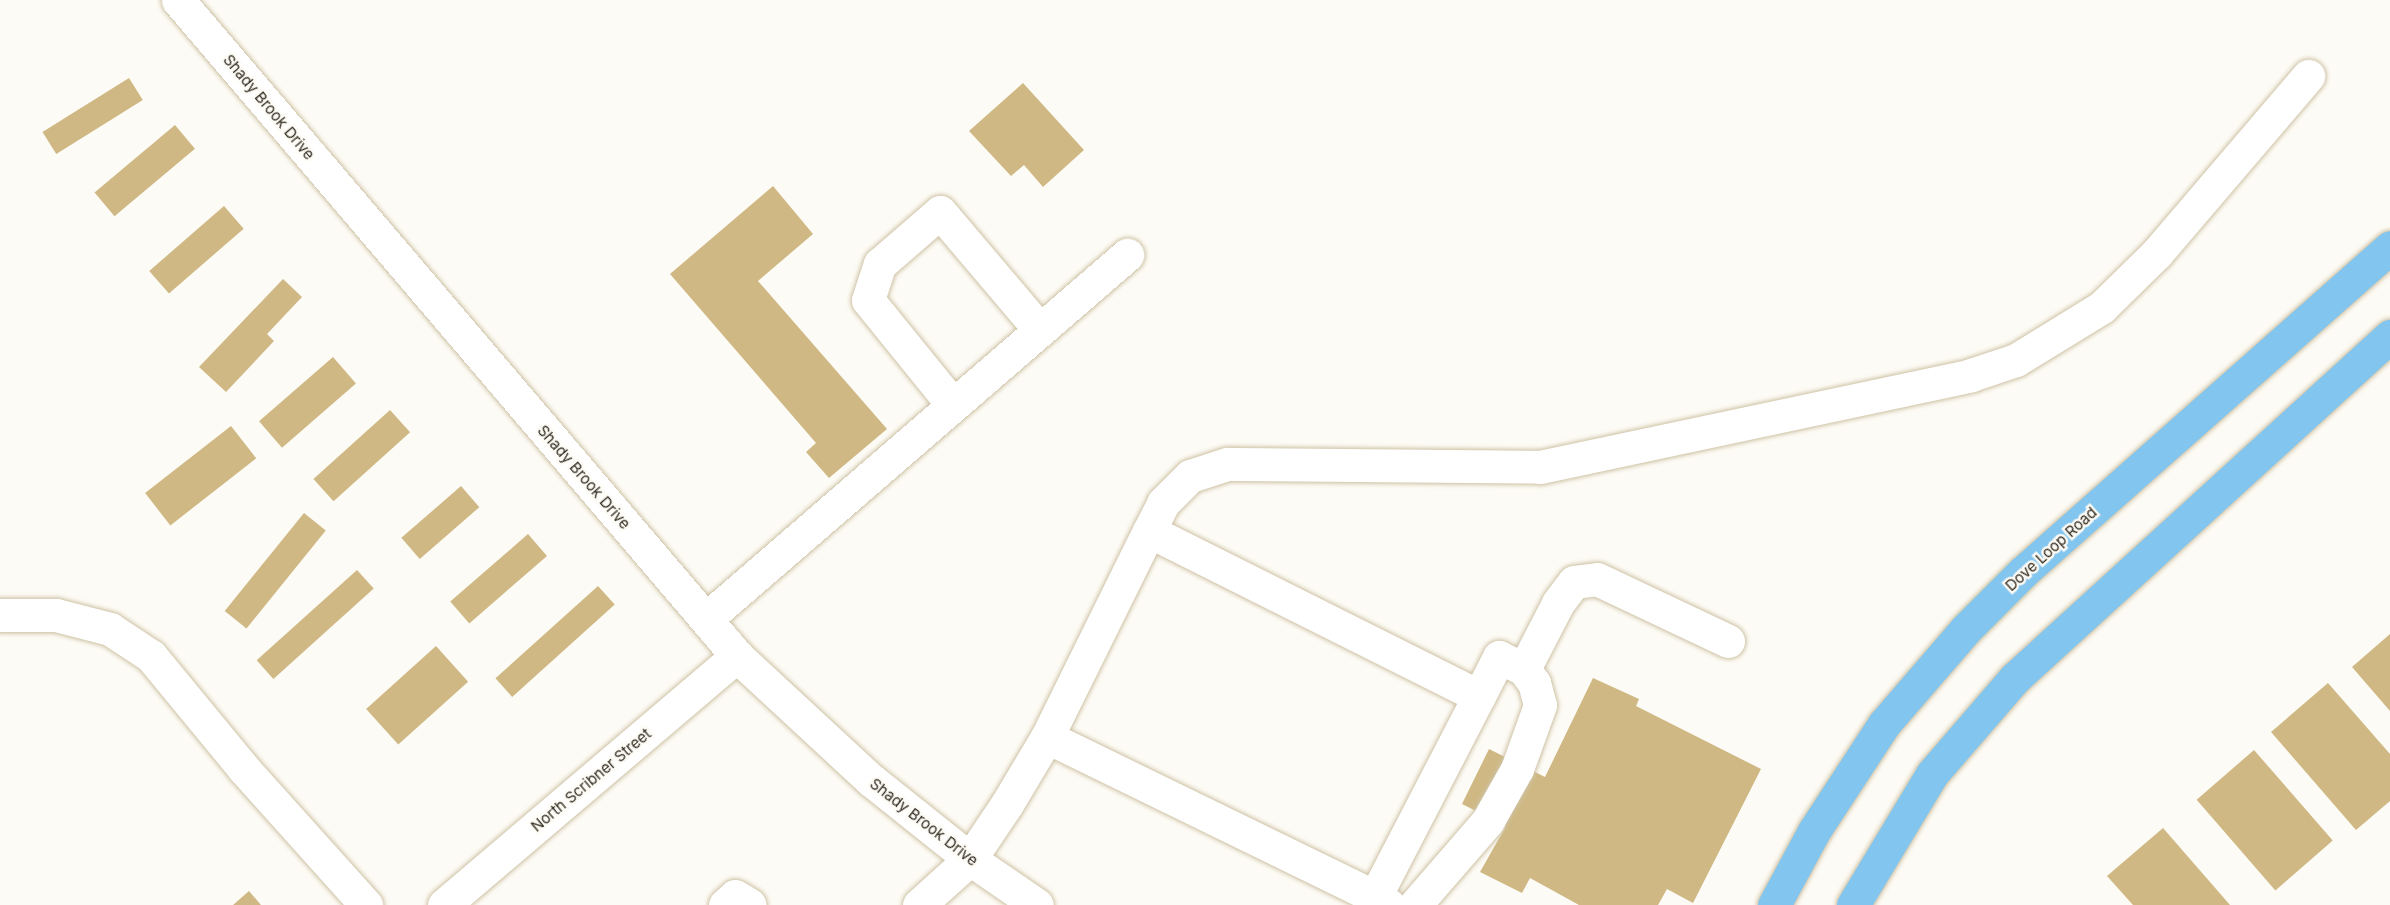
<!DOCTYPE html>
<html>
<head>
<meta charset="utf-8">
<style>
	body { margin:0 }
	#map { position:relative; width:2390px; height:905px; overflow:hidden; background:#fdfbf5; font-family:Inter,sans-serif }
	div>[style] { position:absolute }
	.building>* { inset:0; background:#cfb883; transform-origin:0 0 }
	.roads { filter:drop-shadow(0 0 2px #cec2a5) drop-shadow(0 0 2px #cec2a5) }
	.minor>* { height:33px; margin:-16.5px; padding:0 16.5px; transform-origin:16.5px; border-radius:16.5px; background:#fff }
	.major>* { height:33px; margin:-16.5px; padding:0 16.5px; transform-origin:16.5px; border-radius:16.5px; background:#82c5ef }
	span { translate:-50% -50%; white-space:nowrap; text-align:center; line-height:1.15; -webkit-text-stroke:5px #fdfbf5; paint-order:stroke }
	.street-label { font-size:15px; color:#2f2a1f }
</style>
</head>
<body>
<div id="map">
	<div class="building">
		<div style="left:129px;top:78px;width:26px;height:102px;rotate:58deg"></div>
		<div style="clip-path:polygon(1023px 83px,1084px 150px,1043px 187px,1024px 165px,1011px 176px,969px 131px)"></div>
		<div style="left:175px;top:125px;width:31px;height:105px;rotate:50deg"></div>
		<div style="clip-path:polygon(773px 186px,813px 234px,758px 281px,887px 429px,829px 478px,806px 452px,816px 443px,670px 274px)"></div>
		<div style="left:224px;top:206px;width:30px;height:99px;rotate:49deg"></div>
		<div style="clip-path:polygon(283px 279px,302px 297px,267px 334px,274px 341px,226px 392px,199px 367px)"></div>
		<div style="left:333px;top:357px;width:35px;height:98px;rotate:49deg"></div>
		<div style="left:390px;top:410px;width:30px;height:103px;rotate:48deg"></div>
		<div style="left:231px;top:426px;width:41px;height:109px;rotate:52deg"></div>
		<div style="left:461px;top:486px;width:28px;height:79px;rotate:49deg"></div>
		<div style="left:304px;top:513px;width:28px;height:126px;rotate:39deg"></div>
		<div style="left:528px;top:534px;width:29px;height:103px;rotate:49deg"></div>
		<div style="left:357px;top:570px;width:25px;height:135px;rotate:48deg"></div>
		<div style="left:598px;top:586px;width:25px;height:138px;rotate:48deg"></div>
		<div style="clip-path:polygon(2390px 634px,2390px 711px,2352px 667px)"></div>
		<div style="left:436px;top:646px;width:48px;height:94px;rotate:48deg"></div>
		<div style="clip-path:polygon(1593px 678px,1639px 699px,1636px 706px,1761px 769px,1693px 903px,1667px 889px,1658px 905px,1579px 905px,1530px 878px,1522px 893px,1480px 872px,1506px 826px,1462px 804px,1489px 749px,1545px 777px)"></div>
		<div style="clip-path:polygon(2328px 683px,2390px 754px,2390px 801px,2356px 830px,2271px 732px)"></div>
		<div style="left:2254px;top:750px;width:120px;height:76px;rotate:49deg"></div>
		<div style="clip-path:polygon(2163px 828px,2230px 905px,2133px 905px,2107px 876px)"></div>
		<div style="clip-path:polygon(249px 891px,261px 905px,233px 905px)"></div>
	</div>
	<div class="roads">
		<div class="minor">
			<div style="left:178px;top:0;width:862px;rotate:49.56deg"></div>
			<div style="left:737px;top:656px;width:183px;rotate:42.8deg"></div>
			<div style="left:871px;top:780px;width:127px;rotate:38.6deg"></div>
			<div style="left:970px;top:859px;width:81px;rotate:34.5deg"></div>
			<div style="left:953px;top:405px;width:135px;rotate:-129deg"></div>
			<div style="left:868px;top:300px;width:38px;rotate:-72deg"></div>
			<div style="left:880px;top:264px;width:79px;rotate:-40.9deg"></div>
			<div style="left:940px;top:212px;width:155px;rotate:49.7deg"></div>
			<div style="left:1149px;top:531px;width:31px;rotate:-63deg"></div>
			<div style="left:1163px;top:503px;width:38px;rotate:-45deg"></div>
			<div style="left:1190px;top:476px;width:39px;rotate:-18deg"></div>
			<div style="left:1227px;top:464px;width:313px;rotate:0.5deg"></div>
			<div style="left:1540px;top:467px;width:441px;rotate:-12deg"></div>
			<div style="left:1971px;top:375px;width:47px;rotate:-18.4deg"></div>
			<div style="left:2016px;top:360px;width:101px;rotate:-31.6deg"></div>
			<div style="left:2102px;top:307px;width:77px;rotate:-44.5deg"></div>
			<div style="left:2157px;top:253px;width:233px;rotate:-49.5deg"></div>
			<div style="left:0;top:615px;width:56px"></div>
			<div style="left:56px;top:615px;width:56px;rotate:14.5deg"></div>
			<div style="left:110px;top:629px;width:49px;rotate:33.4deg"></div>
			<div style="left:151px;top:656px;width:146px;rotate:50.5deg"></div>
			<div style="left:244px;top:769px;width:183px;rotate:48.1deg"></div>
			<div style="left:706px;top:619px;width:557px;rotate:-40.85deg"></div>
			<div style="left:1479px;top:696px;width:44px;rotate:-62.9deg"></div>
			<div style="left:1499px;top:657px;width:28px;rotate:26deg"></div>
			<div style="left:1524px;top:669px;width:74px;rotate:-62.7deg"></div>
			<div style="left:1558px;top:603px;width:26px;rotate:-53deg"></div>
			<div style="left:1574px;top:582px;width:23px;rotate:-7deg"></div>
			<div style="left:1597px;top:579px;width:145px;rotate:25.3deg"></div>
			<div style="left:1047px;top:737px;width:365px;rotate:26deg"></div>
			<div style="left:444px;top:905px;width:385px;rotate:-40.4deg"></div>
			<div style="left:725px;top:905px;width:13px;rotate:-42deg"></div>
			<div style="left:735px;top:896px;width:17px;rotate:31deg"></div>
			<div style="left:919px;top:905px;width:69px;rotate:-42deg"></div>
			<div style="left:970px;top:859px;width:66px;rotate:-56.1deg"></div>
			<div style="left:1007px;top:804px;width:78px;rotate:-59.2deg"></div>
			<div style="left:1047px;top:737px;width:230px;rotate:-63.7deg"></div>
			<div style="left:1149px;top:531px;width:369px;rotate:26.6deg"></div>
			<div style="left:1479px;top:696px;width:226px;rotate:117.4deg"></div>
			<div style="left:1375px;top:897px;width:16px;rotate:30deg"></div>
			<div style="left:1415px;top:905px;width:110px;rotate:-49.1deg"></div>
			<div style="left:1487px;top:822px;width:61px;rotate:-60.5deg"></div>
			<div style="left:1517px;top:769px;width:68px;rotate:-70.2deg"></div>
			<div style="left:1540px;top:705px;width:23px;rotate:-105deg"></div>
			<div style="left:1534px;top:683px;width:17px;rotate:-126deg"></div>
		</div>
		<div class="major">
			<div style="left:1774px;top:905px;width:84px;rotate:-61.6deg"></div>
			<div style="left:1814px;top:831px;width:128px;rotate:-56.8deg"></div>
			<div style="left:1884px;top:724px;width:124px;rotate:-49.2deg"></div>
			<div style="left:1965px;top:630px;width:82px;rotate:-45deg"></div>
			<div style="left:2023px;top:572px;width:490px;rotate:-41.5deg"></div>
			<div style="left:1853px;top:905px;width:153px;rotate:-58.9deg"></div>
			<div style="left:1932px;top:774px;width:127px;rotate:-49.2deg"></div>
			<div style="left:2015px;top:678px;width:508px;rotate:-42.36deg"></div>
		</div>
	</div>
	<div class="street-label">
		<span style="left:269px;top:107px;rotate:50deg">Shady Brook Drive</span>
		<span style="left:584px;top:477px;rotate:49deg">Shady Brook Drive</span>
		<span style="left:2051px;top:549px;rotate:-42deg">Dove Loop Road</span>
		<span style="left:591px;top:780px;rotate:-40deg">North Scribner Street</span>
		<span style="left:924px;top:822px;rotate:38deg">Shady Brook Drive</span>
	</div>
</div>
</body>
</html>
